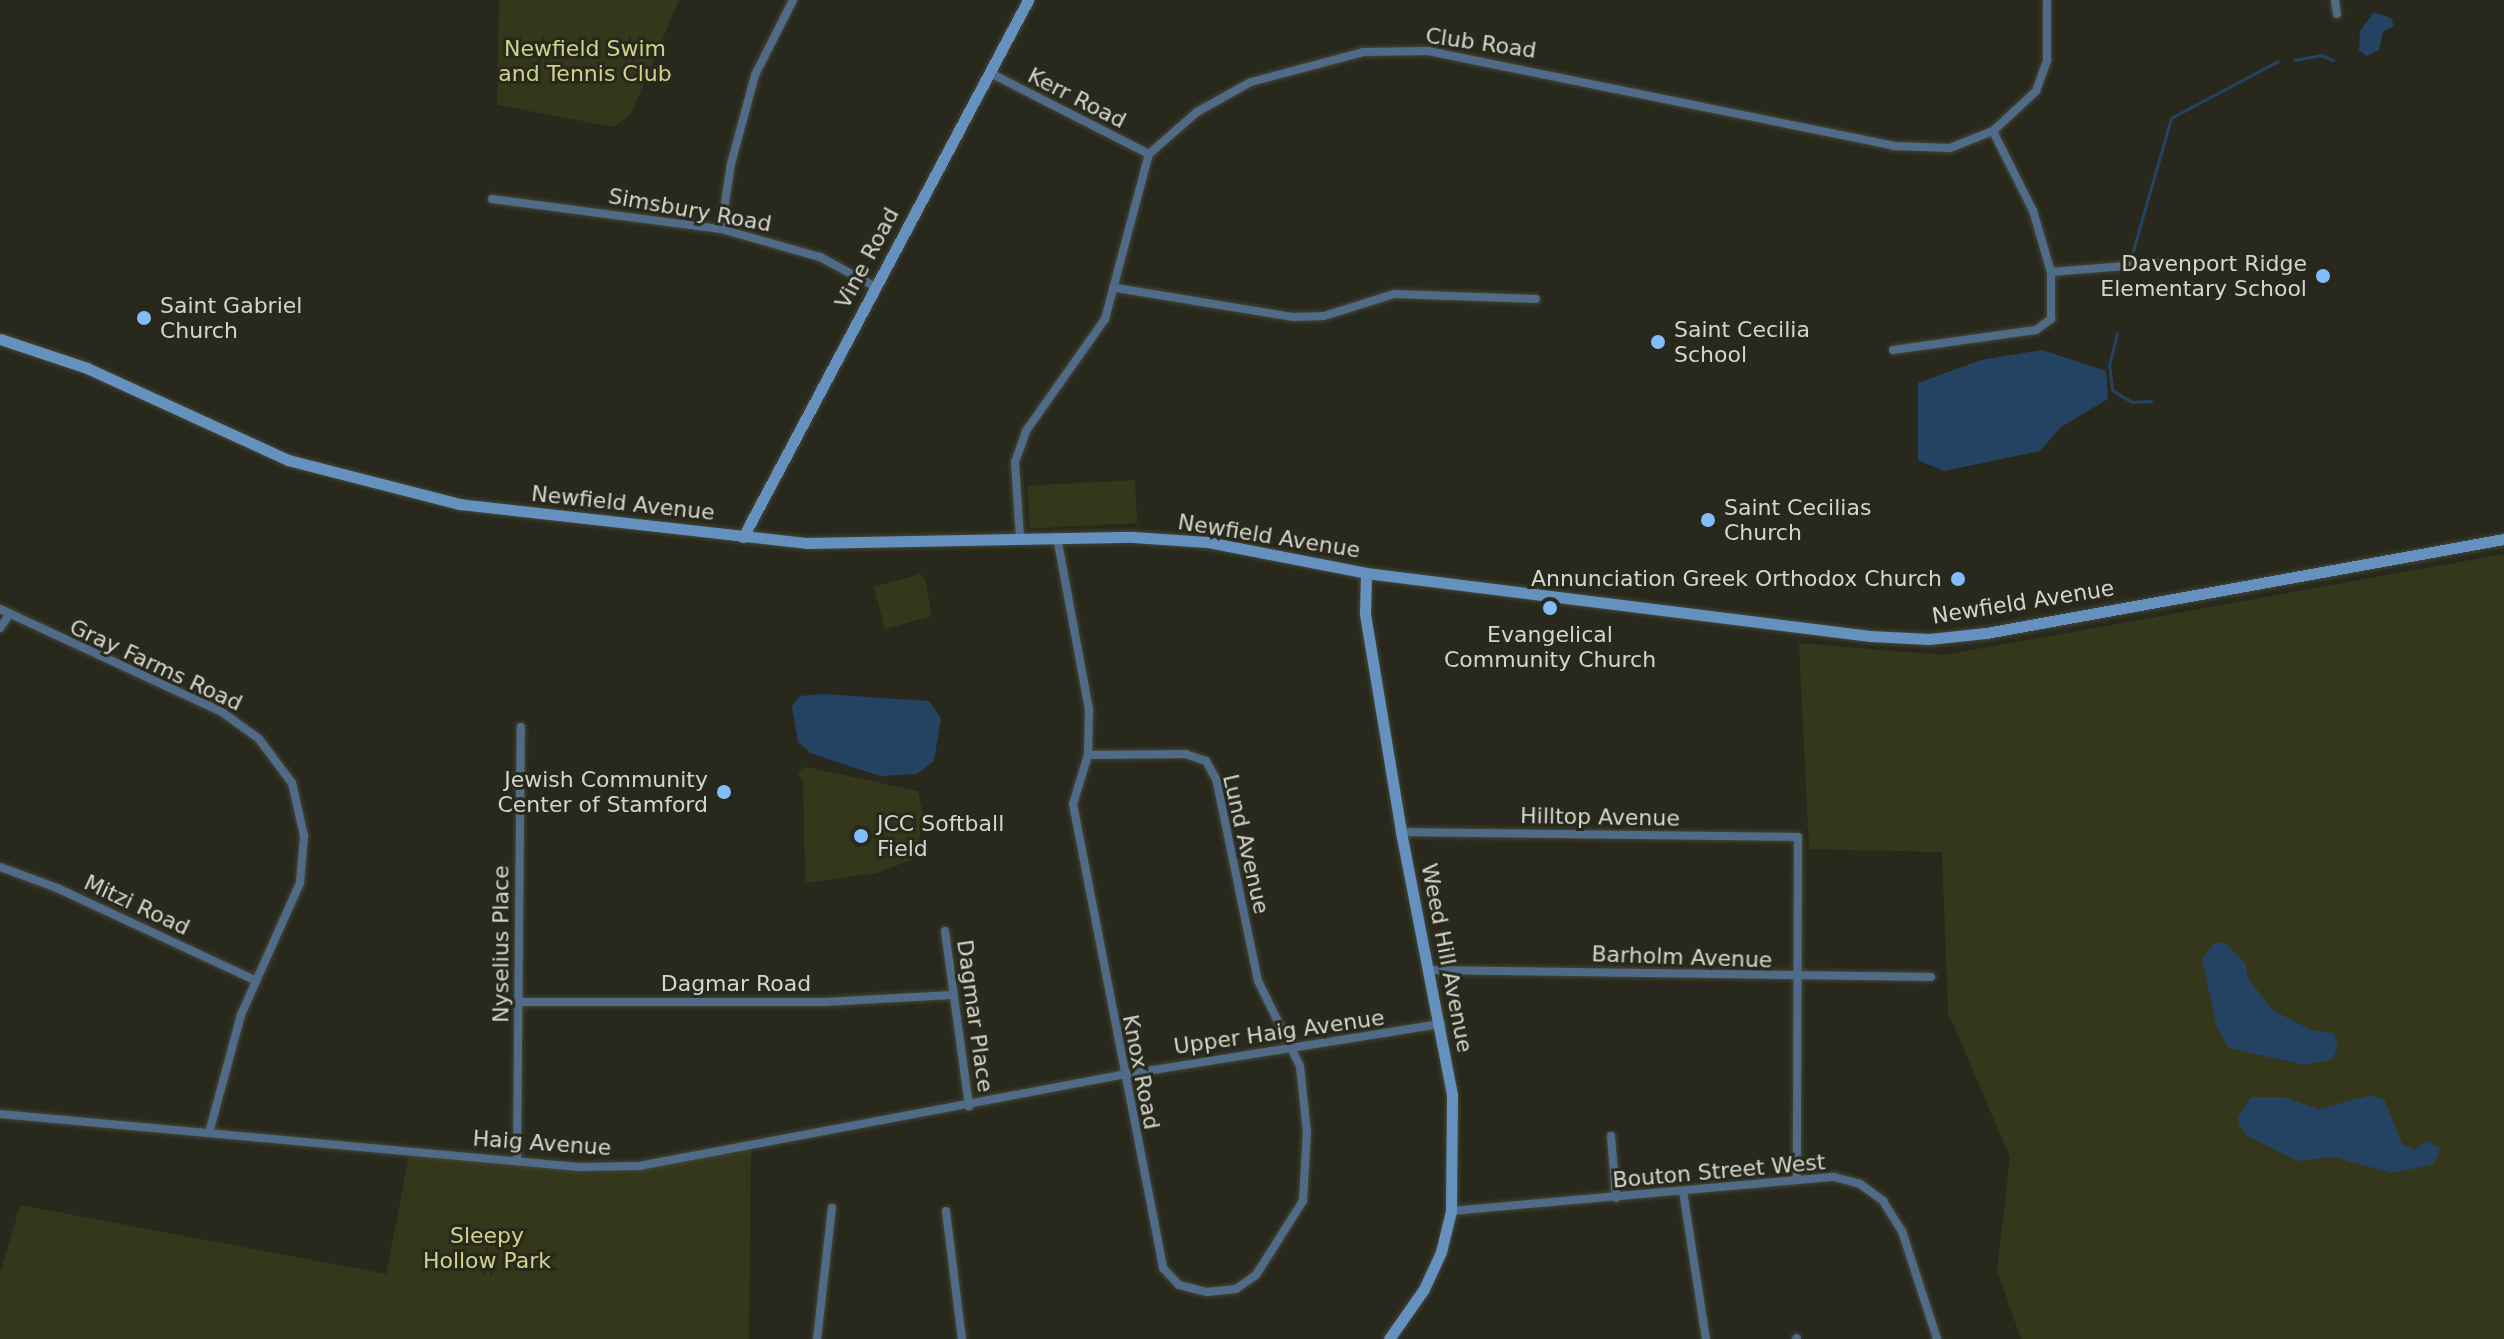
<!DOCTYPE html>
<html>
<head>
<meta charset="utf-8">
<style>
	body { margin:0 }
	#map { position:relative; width:2504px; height:1339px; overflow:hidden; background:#28291c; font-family:"DejaVu Sans",sans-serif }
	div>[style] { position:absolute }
	.green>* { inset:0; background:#35371b; transform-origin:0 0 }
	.water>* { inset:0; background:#244362 }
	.stream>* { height:3px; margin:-1.5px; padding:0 1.5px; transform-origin:1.5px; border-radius:1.5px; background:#244362 }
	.roads { filter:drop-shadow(0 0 2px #444538) drop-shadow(0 0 2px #444538) }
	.street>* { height:8px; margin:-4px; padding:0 4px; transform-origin:4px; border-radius:4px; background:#506b88 }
	.secondary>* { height:11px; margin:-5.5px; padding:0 5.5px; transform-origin:5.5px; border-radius:5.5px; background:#6591bf }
	.dots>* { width:22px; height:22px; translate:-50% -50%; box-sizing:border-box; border:4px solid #28291c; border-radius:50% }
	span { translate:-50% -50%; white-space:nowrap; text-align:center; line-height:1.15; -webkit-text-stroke:6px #28291c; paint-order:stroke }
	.street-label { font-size:22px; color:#d4d5cc }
	.park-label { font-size:22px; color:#cdd48a }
	.poi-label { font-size:22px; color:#d4d5cc }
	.right { translate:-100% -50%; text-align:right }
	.left { translate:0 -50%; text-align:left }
</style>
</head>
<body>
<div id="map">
	<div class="green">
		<div style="clip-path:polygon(499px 0,679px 0,631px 114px,614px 127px,497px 105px)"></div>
		<div style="left:1135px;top:480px;width:43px;height:108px;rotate:87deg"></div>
		<div style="clip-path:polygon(2504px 554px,2504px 1339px,2021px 1339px,1997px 1270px,2010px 1157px,1948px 1012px,1942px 852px,1809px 849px,1799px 643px,1944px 655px)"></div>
		<div style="clip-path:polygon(920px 574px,925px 578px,932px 616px,885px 629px,874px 587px)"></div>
		<div style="clip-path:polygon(806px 767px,918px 791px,923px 815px,916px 858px,877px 873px,805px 883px,803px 782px,798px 773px)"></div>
		<div style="clip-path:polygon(751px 1145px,749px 1339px,0 1339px,0 1275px,20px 1205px,386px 1274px,410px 1151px,614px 1167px)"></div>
	</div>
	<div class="water">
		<div style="clip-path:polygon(2374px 12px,2391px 18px,2394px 26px,2383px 31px,2379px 50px,2367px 56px,2359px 50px,2360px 31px)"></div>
		<div style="clip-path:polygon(2042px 350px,2106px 371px,2108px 399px,2061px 427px,2040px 451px,1944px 471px,1918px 460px,1918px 383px,1981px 360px)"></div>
		<div style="clip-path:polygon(823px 694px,929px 701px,941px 718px,934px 761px,917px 774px,880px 776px,810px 753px,798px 742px,792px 706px,800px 696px)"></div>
		<div style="clip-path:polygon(2215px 942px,2226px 944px,2246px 964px,2247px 976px,2271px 1009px,2311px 1030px,2334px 1033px,2338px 1046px,2333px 1059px,2305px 1065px,2229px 1048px,2217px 1028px,2202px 959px)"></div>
		<div style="clip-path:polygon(2371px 1095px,2384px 1099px,2402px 1144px,2414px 1150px,2427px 1141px,2440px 1148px,2434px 1164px,2392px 1173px,2334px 1157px,2297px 1161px,2246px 1135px,2239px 1126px,2238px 1116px,2251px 1097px,2283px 1097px,2319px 1109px)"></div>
	</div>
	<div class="stream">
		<div style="left:2294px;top:60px;width:27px;rotate:-10deg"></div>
		<div style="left:2321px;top:55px;width:13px;rotate:23deg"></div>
		<div style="left:2132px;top:254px;width:141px;rotate:-74deg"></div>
		<div style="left:2171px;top:118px;width:121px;rotate:-28deg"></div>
		<div style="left:2117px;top:333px;width:32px;rotate:104deg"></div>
		<div style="left:2109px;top:364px;width:26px;rotate:83deg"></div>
		<div style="left:2112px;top:390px;width:23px;rotate:31deg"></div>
		<div style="left:2132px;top:402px;width:19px;rotate:-3deg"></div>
	</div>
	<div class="roads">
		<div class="street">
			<div style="left:2335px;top:0;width:14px;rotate:82deg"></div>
			<div style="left:990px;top:73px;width:178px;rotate:27deg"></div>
			<div style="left:492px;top:199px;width:231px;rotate:7.5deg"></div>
			<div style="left:721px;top:229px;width:103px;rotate:15.8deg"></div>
			<div style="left:820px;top:257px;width:61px;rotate:28.2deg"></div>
			<div style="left:721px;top:229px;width:66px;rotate:-81.3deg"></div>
			<div style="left:731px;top:164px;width:92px;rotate:-74.9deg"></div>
			<div style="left:755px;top:75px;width:84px;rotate:-63.1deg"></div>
			<div style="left:2051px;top:272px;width:112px;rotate:-4.6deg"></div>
			<div style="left:1116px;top:288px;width:180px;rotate:9.3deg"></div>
			<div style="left:1294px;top:317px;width:30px;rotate:-2deg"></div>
			<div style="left:1324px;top:316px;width:73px;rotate:-17.4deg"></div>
			<div style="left:1394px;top:294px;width:142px;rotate:2deg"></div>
			<div style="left:1893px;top:350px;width:144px;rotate:-8deg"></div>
			<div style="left:2036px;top:330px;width:19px;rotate:-36deg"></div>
			<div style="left:2051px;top:319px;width:47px;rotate:-90deg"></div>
			<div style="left:2051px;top:272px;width:64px;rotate:-106.4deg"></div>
			<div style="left:2033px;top:211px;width:89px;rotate:-116.6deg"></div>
			<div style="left:1057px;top:537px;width:175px;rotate:79.5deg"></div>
			<div style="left:1089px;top:709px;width:46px;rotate:91.2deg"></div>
			<div style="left:1088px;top:755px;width:51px;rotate:107deg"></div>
			<div style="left:1073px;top:804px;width:473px;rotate:79deg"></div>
			<div style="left:1163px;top:1268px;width:23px;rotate:47deg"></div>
			<div style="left:1179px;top:1285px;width:29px;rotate:14deg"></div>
			<div style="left:1207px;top:1292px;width:29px;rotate:-6deg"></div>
			<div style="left:1236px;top:1289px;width:24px;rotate:-35deg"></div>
			<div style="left:1256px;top:1275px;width:88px;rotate:-57.6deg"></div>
			<div style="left:1303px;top:1201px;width:69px;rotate:-86.7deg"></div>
			<div style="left:1307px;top:1132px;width:66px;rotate:-96.1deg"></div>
			<div style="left:1300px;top:1066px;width:95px;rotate:-116.3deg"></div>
			<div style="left:1258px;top:981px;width:206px;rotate:-101.7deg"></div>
			<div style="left:1216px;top:779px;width:21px;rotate:-119deg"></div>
			<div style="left:1206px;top:761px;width:21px;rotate:-161deg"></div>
			<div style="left:1186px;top:754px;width:98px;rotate:179.4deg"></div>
			<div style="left:1020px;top:538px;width:76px;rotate:-93.8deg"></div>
			<div style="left:1015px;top:462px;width:33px;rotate:-70deg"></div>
			<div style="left:1026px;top:431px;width:137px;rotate:-54.8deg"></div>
			<div style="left:1105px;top:319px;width:171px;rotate:-75.1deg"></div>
			<div style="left:1149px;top:154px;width:64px;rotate:-41.2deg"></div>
			<div style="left:1197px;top:112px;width:62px;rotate:-29.1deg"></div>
			<div style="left:1251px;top:82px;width:117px;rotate:-14.9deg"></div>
			<div style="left:1364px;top:52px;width:64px;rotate:-0.9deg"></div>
			<div style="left:1428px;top:51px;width:475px;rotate:11.5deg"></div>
			<div style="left:1893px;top:146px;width:57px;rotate:2deg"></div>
			<div style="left:1950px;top:148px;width:46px;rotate:-21.6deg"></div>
			<div style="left:1993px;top:131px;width:59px;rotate:-42.9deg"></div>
			<div style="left:2036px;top:91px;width:33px;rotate:-70deg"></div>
			<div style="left:2047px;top:60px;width:60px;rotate:-90deg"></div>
			<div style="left:0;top:609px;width:245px;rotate:24.9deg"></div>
			<div style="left:222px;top:712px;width:46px;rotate:36.1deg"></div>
			<div style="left:259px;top:739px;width:55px;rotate:53.1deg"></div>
			<div style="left:292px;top:783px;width:54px;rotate:77.2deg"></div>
			<div style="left:304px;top:836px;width:47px;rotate:94.9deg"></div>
			<div style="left:300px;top:883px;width:145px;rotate:114.1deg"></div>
			<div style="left:241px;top:1015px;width:122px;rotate:105.2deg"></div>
			<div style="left:0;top:628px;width:14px;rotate:-56deg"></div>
			<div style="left:1401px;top:832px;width:397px;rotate:0.7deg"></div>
			<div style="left:1798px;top:837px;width:343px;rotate:90.2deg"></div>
			<div style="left:0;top:867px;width:61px;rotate:20.2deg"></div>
			<div style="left:57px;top:888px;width:220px;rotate:25deg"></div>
			<div style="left:945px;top:931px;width:177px;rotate:82.2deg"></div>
			<div style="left:1432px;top:970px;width:499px;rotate:0.8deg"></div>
			<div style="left:519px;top:1002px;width:305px"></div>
			<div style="left:824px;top:1002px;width:128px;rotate:-3.1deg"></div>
			<div style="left:0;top:1114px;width:581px;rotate:5.23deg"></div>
			<div style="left:579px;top:1167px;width:60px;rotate:-1deg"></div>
			<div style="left:639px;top:1166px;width:491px;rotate:-10.7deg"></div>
			<div style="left:1122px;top:1075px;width:323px;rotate:-9.1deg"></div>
			<div style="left:1611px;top:1136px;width:62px;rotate:85.4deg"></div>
			<div style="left:517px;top:1160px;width:433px;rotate:-89.5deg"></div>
			<div style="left:1683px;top:1191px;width:150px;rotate:81.2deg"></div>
			<div style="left:946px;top:1211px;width:129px;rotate:82.9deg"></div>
			<div style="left:1451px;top:1211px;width:385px;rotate:-5.1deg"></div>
			<div style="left:1834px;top:1177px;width:27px;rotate:15deg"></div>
			<div style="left:1860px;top:1184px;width:29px;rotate:36deg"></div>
			<div style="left:1883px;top:1201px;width:36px;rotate:58deg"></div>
			<div style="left:1902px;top:1231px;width:114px;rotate:72deg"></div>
			<div style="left:817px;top:1339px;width:132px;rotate:-83.5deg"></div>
			<div style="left:1796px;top:1339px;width:1px;rotate:-45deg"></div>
		</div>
		<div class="secondary">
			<div style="left:0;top:339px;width:92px;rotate:18.4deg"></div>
			<div style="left:87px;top:368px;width:221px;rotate:24.6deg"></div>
			<div style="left:288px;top:460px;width:177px;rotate:14.4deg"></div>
			<div style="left:459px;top:504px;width:350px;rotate:6.4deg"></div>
			<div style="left:807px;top:543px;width:326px;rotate:-1.1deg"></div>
			<div style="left:1133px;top:537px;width:74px;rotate:3.9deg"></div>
			<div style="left:1207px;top:542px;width:162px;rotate:11deg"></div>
			<div style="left:1366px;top:573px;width:508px;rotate:7.13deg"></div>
			<div style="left:1870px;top:636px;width:59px;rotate:2.9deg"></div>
			<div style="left:1929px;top:639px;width:57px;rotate:-6deg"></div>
			<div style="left:1986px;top:633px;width:526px;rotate:-10.29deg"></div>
			<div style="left:743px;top:537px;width:608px;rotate:-62.04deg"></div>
			<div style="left:1366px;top:573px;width:41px;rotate:91.4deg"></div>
			<div style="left:1365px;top:614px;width:221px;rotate:80.6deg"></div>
			<div style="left:1401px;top:832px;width:268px;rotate:79deg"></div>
			<div style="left:1452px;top:1095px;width:116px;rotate:90.5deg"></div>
			<div style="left:1451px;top:1211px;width:42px;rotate:103.7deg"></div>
			<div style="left:1441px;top:1252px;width:41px;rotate:114.7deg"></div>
			<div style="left:1424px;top:1289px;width:61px;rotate:125deg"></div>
		</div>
	</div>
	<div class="dots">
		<div style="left:2323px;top:276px;background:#82bcfa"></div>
		<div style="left:144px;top:318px;background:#82bcfa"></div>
		<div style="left:1658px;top:342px;background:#82bcfa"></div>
		<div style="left:1708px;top:520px;background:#82bcfa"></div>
		<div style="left:1958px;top:579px;background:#82bcfa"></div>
		<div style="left:1550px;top:608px;background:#82bcfa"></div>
		<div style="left:724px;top:792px;background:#82bcfa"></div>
		<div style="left:861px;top:836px;background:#82bcfa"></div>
	</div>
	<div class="street-label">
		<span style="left:1481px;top:43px;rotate:8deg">Club Road</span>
		<span style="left:1077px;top:98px;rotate:27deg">Kerr Road</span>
		<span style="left:690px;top:210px;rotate:10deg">Simsbury Road</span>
		<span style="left:867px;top:258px;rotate:-62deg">Vine Road</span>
		<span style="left:623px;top:503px;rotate:6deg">Newfield Avenue</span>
		<span style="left:1269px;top:536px;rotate:9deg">Newfield Avenue</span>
		<span style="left:2023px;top:602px;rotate:-9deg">Newfield Avenue</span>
		<span style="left:156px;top:665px;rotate:25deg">Gray Farms Road</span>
		<span style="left:1600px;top:817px;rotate:1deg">Hilltop Avenue</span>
		<span style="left:1246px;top:844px;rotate:77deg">Lund Avenue</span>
		<span style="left:137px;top:905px;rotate:25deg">Mitzi Road</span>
		<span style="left:501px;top:944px;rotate:-90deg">Nyselius Place</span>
		<span style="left:1682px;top:957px;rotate:2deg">Barholm Avenue</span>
		<span style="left:1447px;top:958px;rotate:79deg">Weed Hill Avenue</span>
		<span style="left:736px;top:984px">Dagmar Road</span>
		<span style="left:975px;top:1016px;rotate:82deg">Dagmar Place</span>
		<span style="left:1279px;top:1032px;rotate:-8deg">Upper Haig Avenue</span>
		<span style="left:1141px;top:1072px;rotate:79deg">Knox Road</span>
		<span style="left:542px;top:1143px;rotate:4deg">Haig Avenue</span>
		<span style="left:1719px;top:1171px;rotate:-5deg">Bouton Street West</span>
	</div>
	<div class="park-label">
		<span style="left:585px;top:61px">Newfield Swim<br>and Tennis Club</span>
		<span style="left:487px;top:1248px">Sleepy<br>Hollow Park</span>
	</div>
	<div class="poi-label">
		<span class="right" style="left:2307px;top:276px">Davenport Ridge<br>Elementary School</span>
		<span class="left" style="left:160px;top:318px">Saint Gabriel<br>Church</span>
		<span class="left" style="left:1674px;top:342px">Saint Cecilia<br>School</span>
		<span class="left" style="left:1724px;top:520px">Saint Cecilias<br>Church</span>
		<span class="right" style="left:1942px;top:579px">Annunciation Greek Orthodox Church</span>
		<span style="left:1550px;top:647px">Evangelical<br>Community Church</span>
		<span class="right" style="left:708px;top:792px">Jewish Community<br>Center of Stamford</span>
		<span class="left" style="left:877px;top:836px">JCC Softball<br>Field</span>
	</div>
</div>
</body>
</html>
